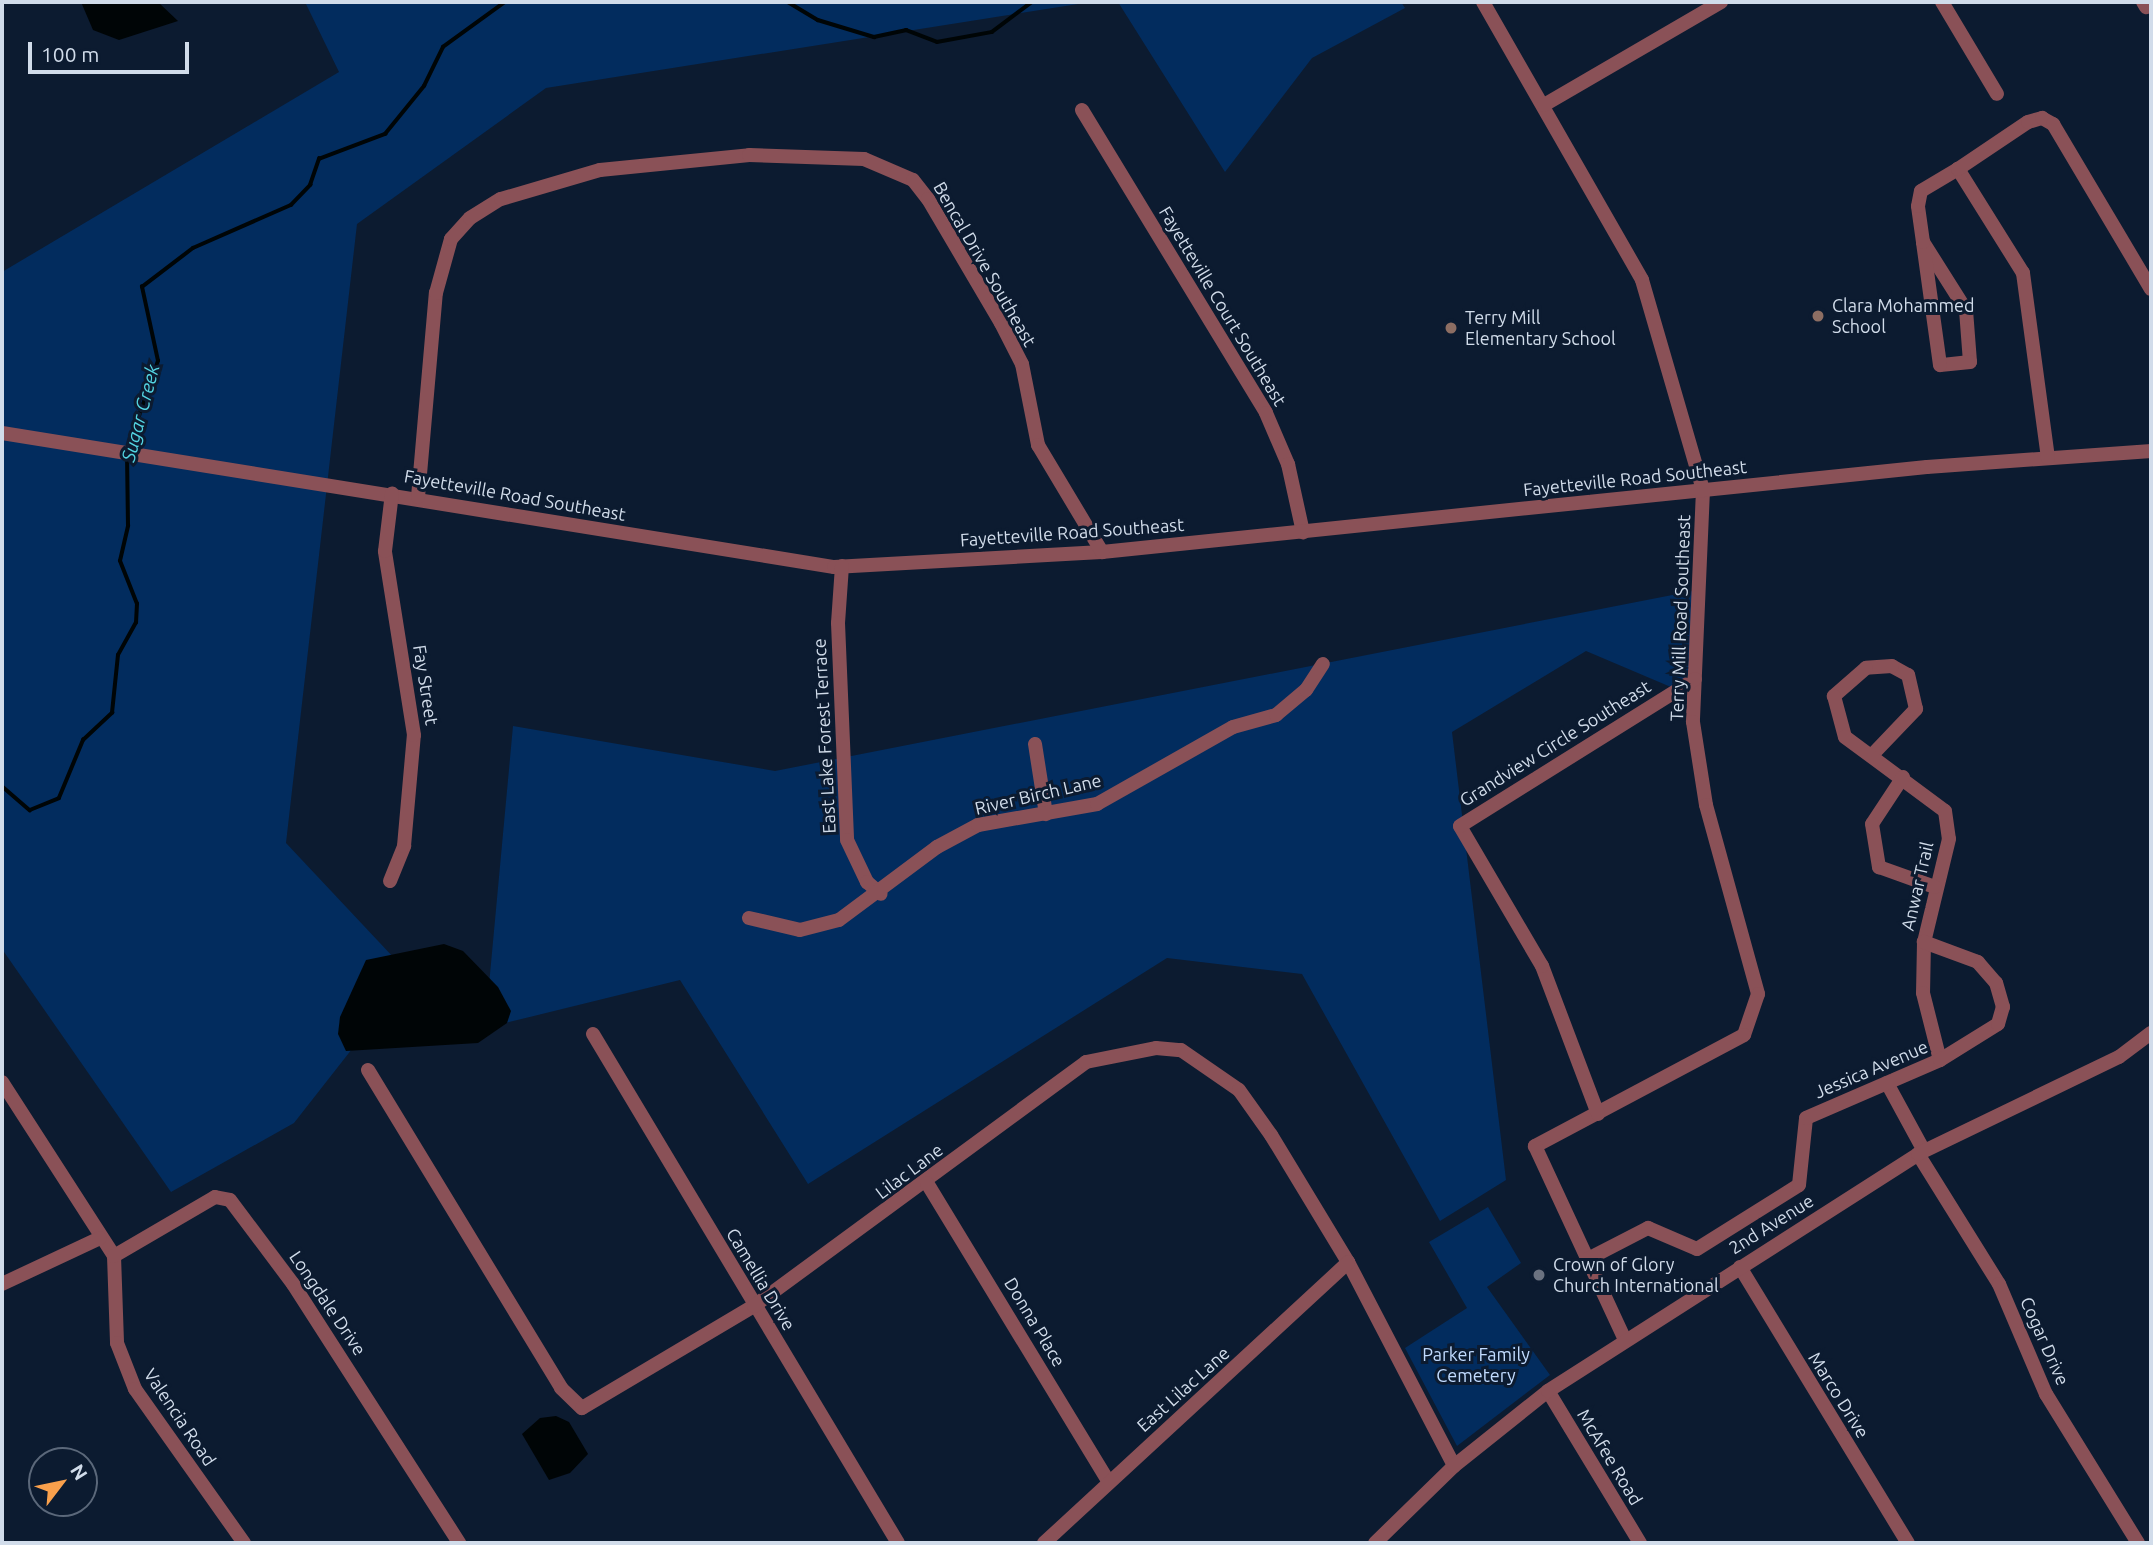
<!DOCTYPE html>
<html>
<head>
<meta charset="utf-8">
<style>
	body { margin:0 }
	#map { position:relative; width:2153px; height:1545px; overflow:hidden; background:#0c1b30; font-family:Ubuntu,sans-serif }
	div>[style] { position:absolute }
	.green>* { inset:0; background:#022c5e }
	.water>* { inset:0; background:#000506 }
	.stream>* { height:3.5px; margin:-1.75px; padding:0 1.75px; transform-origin:1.75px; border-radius:1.75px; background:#000506 }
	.minor>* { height:14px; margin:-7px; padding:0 7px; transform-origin:7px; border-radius:7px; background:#8a5157 }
	.dots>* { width:19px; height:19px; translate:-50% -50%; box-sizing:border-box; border:4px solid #0c1b30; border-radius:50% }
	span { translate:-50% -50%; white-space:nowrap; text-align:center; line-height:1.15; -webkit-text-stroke:6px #0c1b30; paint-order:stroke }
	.street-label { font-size:18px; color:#d1dcea }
	.poi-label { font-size:18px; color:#d1dcea }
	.left { translate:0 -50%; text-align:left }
	.park-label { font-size:18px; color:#c1dbff }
	.water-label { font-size:19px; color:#53d4e2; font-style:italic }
	.frame { position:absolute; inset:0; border:4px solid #d1dcea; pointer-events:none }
	.north { position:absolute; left:28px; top:1447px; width:70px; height:70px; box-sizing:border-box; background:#0c1b30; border:2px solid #5b687a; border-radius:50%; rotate:58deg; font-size:19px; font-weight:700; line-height:28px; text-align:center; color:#d1dcea }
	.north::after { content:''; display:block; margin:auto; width:24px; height:32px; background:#f9a04c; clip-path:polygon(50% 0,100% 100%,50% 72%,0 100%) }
	.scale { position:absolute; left:28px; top:42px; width:161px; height:32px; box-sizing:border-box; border:4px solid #d1dcea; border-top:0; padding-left:9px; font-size:21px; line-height:24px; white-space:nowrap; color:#d1dcea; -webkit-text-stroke:5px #0c1b30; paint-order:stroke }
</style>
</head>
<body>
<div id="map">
	<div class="green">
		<div style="clip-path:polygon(305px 2px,1091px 2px,546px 88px,357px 224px,286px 843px,410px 975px,294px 1123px,171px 1192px,2px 949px,2px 272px,339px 72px)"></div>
		<div style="clip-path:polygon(1118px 2px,1401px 2px,1405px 8px,1312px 58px,1225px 172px)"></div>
		<div style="clip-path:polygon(1703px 589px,1685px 693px,1586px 651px,1452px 732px,1506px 1180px,1440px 1221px,1302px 974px,1167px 958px,808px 1184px,680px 980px,485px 1028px,513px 726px,775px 771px)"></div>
		<div style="clip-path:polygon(1488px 1207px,1521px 1263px,1487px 1287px,1550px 1375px,1457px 1446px,1405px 1348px,1467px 1308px,1429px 1242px)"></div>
	</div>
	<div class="water">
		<div style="clip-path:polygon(81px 2px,158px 2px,178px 21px,119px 40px,93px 30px)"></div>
		<div style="clip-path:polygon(444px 944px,463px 951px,498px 987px,511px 1011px,507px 1023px,478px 1043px,346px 1051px,338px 1034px,340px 1017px,366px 960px)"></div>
		<div style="clip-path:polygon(556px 1416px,569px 1422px,588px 1454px,570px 1473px,549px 1480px,522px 1434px,540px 1418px)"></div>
	</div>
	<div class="stream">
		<div style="left:788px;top:2px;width:35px;rotate:31deg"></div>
		<div style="left:818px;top:20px;width:59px;rotate:16.9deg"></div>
		<div style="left:874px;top:37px;width:33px;rotate:-12deg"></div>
		<div style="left:906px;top:30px;width:33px;rotate:21deg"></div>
		<div style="left:937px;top:42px;width:56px;rotate:-10.3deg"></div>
		<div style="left:992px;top:32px;width:50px;rotate:-36.9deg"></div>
		<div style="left:128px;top:448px;width:92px;rotate:-71deg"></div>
		<div style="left:158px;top:361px;width:76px;rotate:-102.2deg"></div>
		<div style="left:142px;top:287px;width:64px;rotate:-37.4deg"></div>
		<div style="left:193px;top:248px;width:107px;rotate:-23.7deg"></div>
		<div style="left:291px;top:205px;width:28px;rotate:-46deg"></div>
		<div style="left:310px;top:185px;width:28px;rotate:-71deg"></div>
		<div style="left:319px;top:159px;width:71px;rotate:-20.7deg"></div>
		<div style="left:385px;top:134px;width:62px;rotate:-50.9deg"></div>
		<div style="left:424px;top:86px;width:43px;rotate:-64deg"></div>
		<div style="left:443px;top:47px;width:77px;rotate:-36deg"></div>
		<div style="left:2px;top:786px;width:37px;rotate:41deg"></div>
		<div style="left:30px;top:810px;width:31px;rotate:-22deg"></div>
		<div style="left:59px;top:798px;width:63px;rotate:-67.5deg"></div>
		<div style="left:83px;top:740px;width:40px;rotate:-43deg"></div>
		<div style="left:112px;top:713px;width:58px;rotate:-84.1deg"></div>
		<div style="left:118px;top:655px;width:37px;rotate:-61deg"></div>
		<div style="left:136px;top:623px;width:19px;rotate:-87deg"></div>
		<div style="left:137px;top:604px;width:46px;rotate:-111.6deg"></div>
		<div style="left:120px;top:561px;width:36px;rotate:-77deg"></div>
		<div style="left:128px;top:526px;width:70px;rotate:-90.8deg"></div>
	</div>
	<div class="minor">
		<div style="left:1483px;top:2px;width:320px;rotate:60.2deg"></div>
		<div style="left:1642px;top:280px;width:219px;rotate:73.8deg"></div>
		<div style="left:1703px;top:490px;width:232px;rotate:92.5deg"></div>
		<div style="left:1693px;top:722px;width:84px;rotate:81.1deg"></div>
		<div style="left:1706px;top:805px;width:196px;rotate:74.6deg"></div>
		<div style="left:1758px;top:994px;width:43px;rotate:108.9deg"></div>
		<div style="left:1744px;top:1035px;width:237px;rotate:152deg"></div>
		<div style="left:1535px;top:1146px;width:214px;rotate:65.1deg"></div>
		<div style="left:1942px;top:2px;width:107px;rotate:59.1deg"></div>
		<div style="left:2143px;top:2px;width:6px;rotate:59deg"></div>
		<div style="left:1544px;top:105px;width:205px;rotate:-30.2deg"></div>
		<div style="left:1082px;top:110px;width:354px;rotate:58.7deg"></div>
		<div style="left:1266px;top:413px;width:56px;rotate:66.7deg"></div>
		<div style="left:1288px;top:464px;width:70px;rotate:77.6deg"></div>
		<div style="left:1923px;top:242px;width:80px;rotate:57.7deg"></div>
		<div style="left:1966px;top:310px;width:52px;rotate:85.6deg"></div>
		<div style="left:1970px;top:362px;width:30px;rotate:174deg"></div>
		<div style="left:1940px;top:365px;width:124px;rotate:-97.9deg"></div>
		<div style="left:1923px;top:242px;width:36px;rotate:-98deg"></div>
		<div style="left:1918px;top:206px;width:15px;rotate:-79deg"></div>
		<div style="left:1921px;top:191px;width:43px;rotate:-30.7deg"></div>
		<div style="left:2px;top:433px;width:843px;rotate:9.15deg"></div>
		<div style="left:834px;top:567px;width:268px;rotate:-3.2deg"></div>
		<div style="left:1102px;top:552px;width:829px;rotate:-5.88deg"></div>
		<div style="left:1927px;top:467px;width:225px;rotate:-4.1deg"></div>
		<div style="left:2048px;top:458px;width:187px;rotate:-97.7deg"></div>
		<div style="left:2023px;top:273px;width:123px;rotate:-122deg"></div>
		<div style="left:1958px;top:169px;width:84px;rotate:-33.9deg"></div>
		<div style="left:2028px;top:122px;width:15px;rotate:-16deg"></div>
		<div style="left:2042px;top:118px;width:13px;rotate:29deg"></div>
		<div style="left:2053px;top:124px;width:192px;rotate:59.3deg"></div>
		<div style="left:418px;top:497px;width:205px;rotate:-85deg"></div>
		<div style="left:436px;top:293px;width:56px;rotate:-74.5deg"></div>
		<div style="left:451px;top:239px;width:28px;rotate:-48deg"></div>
		<div style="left:470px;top:218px;width:36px;rotate:-32deg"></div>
		<div style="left:501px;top:199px;width:103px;rotate:-16.3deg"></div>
		<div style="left:600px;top:170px;width:150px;rotate:-5.7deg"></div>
		<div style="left:749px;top:155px;width:115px;rotate:2deg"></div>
		<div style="left:864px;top:159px;width:53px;rotate:23.2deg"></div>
		<div style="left:913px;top:180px;width:24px;rotate:52deg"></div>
		<div style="left:928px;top:199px;width:144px;rotate:59.5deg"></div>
		<div style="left:1001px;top:323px;width:46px;rotate:62.9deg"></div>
		<div style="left:1022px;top:364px;width:83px;rotate:78.8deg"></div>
		<div style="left:1038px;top:445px;width:125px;rotate:59.1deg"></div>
		<div style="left:842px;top:566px;width:57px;rotate:94deg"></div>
		<div style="left:838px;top:623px;width:217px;rotate:87.6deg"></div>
		<div style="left:847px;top:840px;width:47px;rotate:64.5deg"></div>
		<div style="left:867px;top:882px;width:18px;rotate:41deg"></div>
		<div style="left:1035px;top:744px;width:71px;rotate:81.1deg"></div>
		<div style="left:1874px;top:753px;width:61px;rotate:-46.3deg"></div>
		<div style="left:1916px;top:709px;width:35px;rotate:-103deg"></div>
		<div style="left:1908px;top:675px;width:18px;rotate:-151deg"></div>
		<div style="left:1892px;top:666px;width:26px;rotate:176deg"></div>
		<div style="left:1866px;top:668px;width:43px;rotate:138.8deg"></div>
		<div style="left:1834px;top:696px;width:42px;rotate:75deg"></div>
		<div style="left:1845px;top:737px;width:124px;rotate:36.5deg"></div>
		<div style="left:1945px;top:811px;width:28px;rotate:82deg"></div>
		<div style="left:1949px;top:839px;width:106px;rotate:103.6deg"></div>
		<div style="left:1924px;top:942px;width:51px;rotate:91.1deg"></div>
		<div style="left:1923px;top:993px;width:69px;rotate:75.8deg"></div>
		<div style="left:1903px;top:777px;width:56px;rotate:123.4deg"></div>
		<div style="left:1872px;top:824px;width:44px;rotate:80.8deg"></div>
		<div style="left:1879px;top:867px;width:59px;rotate:19.7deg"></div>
		<div style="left:390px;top:881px;width:38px;rotate:-68deg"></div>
		<div style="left:404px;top:846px;width:111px;rotate:-84.9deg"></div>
		<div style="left:414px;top:735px;width:186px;rotate:-99deg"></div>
		<div style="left:385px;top:551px;width:58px;rotate:-83.1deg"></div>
		<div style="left:749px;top:918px;width:52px;rotate:13.2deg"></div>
		<div style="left:800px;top:930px;width:40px;rotate:-14.4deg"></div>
		<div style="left:839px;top:920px;width:122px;rotate:-36.7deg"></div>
		<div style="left:937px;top:847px;width:47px;rotate:-28.2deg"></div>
		<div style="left:978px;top:825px;width:121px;rotate:-10deg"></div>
		<div style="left:1097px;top:804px;width:156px;rotate:-29.5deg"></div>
		<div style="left:1233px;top:727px;width:45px;rotate:-15.6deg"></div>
		<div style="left:1276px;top:715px;width:39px;rotate:-40deg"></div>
		<div style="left:1306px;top:690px;width:31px;rotate:-57deg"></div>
		<div style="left:593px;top:1034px;width:593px;rotate:59.07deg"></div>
		<div style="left:368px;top:1070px;width:372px;rotate:58.7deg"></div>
		<div style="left:561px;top:1388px;width:29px;rotate:44deg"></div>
		<div style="left:582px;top:1408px;width:200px;rotate:-30.7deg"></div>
		<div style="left:754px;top:1306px;width:412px;rotate:-36.3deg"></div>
		<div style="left:1086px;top:1062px;width:71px;rotate:-11.3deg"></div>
		<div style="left:1156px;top:1048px;width:25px;rotate:5deg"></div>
		<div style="left:1181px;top:1050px;width:70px;rotate:34.6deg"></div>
		<div style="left:1239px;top:1090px;width:55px;rotate:54.6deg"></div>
		<div style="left:1271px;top:1135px;width:149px;rotate:58.8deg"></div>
		<div style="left:1348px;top:1262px;width:230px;rotate:62.5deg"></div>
		<div style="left:2px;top:1082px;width:207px;rotate:57.2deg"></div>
		<div style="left:114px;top:1256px;width:87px;rotate:88deg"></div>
		<div style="left:117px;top:1343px;width:49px;rotate:68.6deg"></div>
		<div style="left:135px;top:1389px;width:189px;rotate:54.7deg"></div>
		<div style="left:1887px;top:1083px;width:77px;rotate:61.4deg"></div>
		<div style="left:1598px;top:1114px;width:158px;rotate:-110.7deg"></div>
		<div style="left:1542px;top:966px;width:162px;rotate:-120.4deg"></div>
		<div style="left:1460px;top:826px;width:277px;rotate:-32deg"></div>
		<div style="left:1918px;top:1154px;width:153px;rotate:58.1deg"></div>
		<div style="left:1999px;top:1284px;width:120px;rotate:66.9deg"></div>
		<div style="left:2046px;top:1394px;width:175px;rotate:58.3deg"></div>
		<div style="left:927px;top:1183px;width:350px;rotate:58.7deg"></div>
		<div style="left:114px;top:1256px;width:117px;rotate:-30.3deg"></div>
		<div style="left:215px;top:1197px;width:15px;rotate:11deg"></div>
		<div style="left:230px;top:1200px;width:105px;rotate:53.1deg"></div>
		<div style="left:293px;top:1284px;width:308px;rotate:57.3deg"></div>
		<div style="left:1586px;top:1260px;width:70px;rotate:-27.3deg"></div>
		<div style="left:1648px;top:1228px;width:53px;rotate:23.2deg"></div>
		<div style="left:1697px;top:1249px;width:120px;rotate:-32.1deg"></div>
		<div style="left:1799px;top:1185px;width:67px;rotate:-84deg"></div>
		<div style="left:1806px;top:1118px;width:146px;rotate:-23.4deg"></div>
		<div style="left:1940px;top:1060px;width:68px;rotate:-31.8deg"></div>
		<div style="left:1998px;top:1024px;width:18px;rotate:-74deg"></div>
		<div style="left:2003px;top:1007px;width:25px;rotate:-106deg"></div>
		<div style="left:1996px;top:983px;width:28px;rotate:-131deg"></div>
		<div style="left:1978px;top:962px;width:58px;rotate:-159.7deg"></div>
		<div style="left:1740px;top:1267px;width:323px;rotate:58.7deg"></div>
		<div style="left:2px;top:1284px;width:108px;rotate:-25.1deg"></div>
		<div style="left:1548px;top:1391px;width:178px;rotate:58.8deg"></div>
		<div style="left:1044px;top:1543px;width:414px;rotate:-42.7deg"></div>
		<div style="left:1375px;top:1543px;width:110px;rotate:-44.3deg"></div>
		<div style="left:1454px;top:1466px;width:120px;rotate:-38.6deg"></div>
		<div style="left:1548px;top:1391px;width:439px;rotate:-32.6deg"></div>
		<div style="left:1918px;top:1154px;width:223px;rotate:-25.8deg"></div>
		<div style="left:2119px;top:1057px;width:40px;rotate:-37deg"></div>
	</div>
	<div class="dots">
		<div style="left:1818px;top:316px;background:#8d6e63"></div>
		<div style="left:1451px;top:328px;background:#8d6e63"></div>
		<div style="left:1539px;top:1275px;background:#6b7280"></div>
	</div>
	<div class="street-label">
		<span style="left:985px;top:264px;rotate:60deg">Bencal Drive Southeast</span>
		<span style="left:1223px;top:306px;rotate:59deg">Fayetteville Court Southeast</span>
		<span style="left:1635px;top:478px;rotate:-6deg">Fayetteville Road Southeast</span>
		<span style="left:515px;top:495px;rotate:10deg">Fayetteville Road Southeast</span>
		<span style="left:1072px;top:532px;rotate:-4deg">Fayetteville Road Southeast</span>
		<span style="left:1680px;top:618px;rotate:-88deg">Terry Mill Road Southeast</span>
		<span style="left:426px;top:685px;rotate:81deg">Fay Street</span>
		<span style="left:824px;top:736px;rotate:-93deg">East Lake Forest Terrace</span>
		<span style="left:1555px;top:743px;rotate:-32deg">Grandview Circle Southeast</span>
		<span style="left:1038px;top:794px;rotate:-13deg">River Birch Lane</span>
		<span style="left:1917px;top:886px;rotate:-77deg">Anwar Trail</span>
		<span style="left:1871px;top:1069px;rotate:-23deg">Jessica Avenue</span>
		<span style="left:909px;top:1171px;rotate:-37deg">Lilac Lane</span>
		<span style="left:1771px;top:1224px;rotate:-32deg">2nd Avenue</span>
		<span style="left:761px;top:1279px;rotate:59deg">Camellia Drive</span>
		<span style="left:328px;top:1303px;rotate:56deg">Longdale Drive</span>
		<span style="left:1035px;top:1322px;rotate:59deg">Donna Place</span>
		<span style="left:2045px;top:1341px;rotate:66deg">Cogar Drive</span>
		<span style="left:1183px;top:1389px;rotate:-42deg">East Lilac Lane</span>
		<span style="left:1839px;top:1395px;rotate:58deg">Marco Drive</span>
		<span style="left:180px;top:1417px;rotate:56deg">Valencia Road</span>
		<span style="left:1610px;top:1457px;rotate:59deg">McAfee Road</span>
	</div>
	<div class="poi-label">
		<span class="left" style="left:1832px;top:316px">Clara Mohammed<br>School</span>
		<span class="left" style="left:1465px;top:328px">Terry Mill<br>Elementary School</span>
		<span class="left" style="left:1553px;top:1275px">Crown of Glory<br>Church International</span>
	</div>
	<div class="park-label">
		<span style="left:1476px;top:1365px">Parker Family<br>Cemetery</span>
	</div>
	<div class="water-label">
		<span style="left:141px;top:413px;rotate:-75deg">Sugar Creek</span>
	</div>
	<div class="frame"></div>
	<div class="north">N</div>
	<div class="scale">100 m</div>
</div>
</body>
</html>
